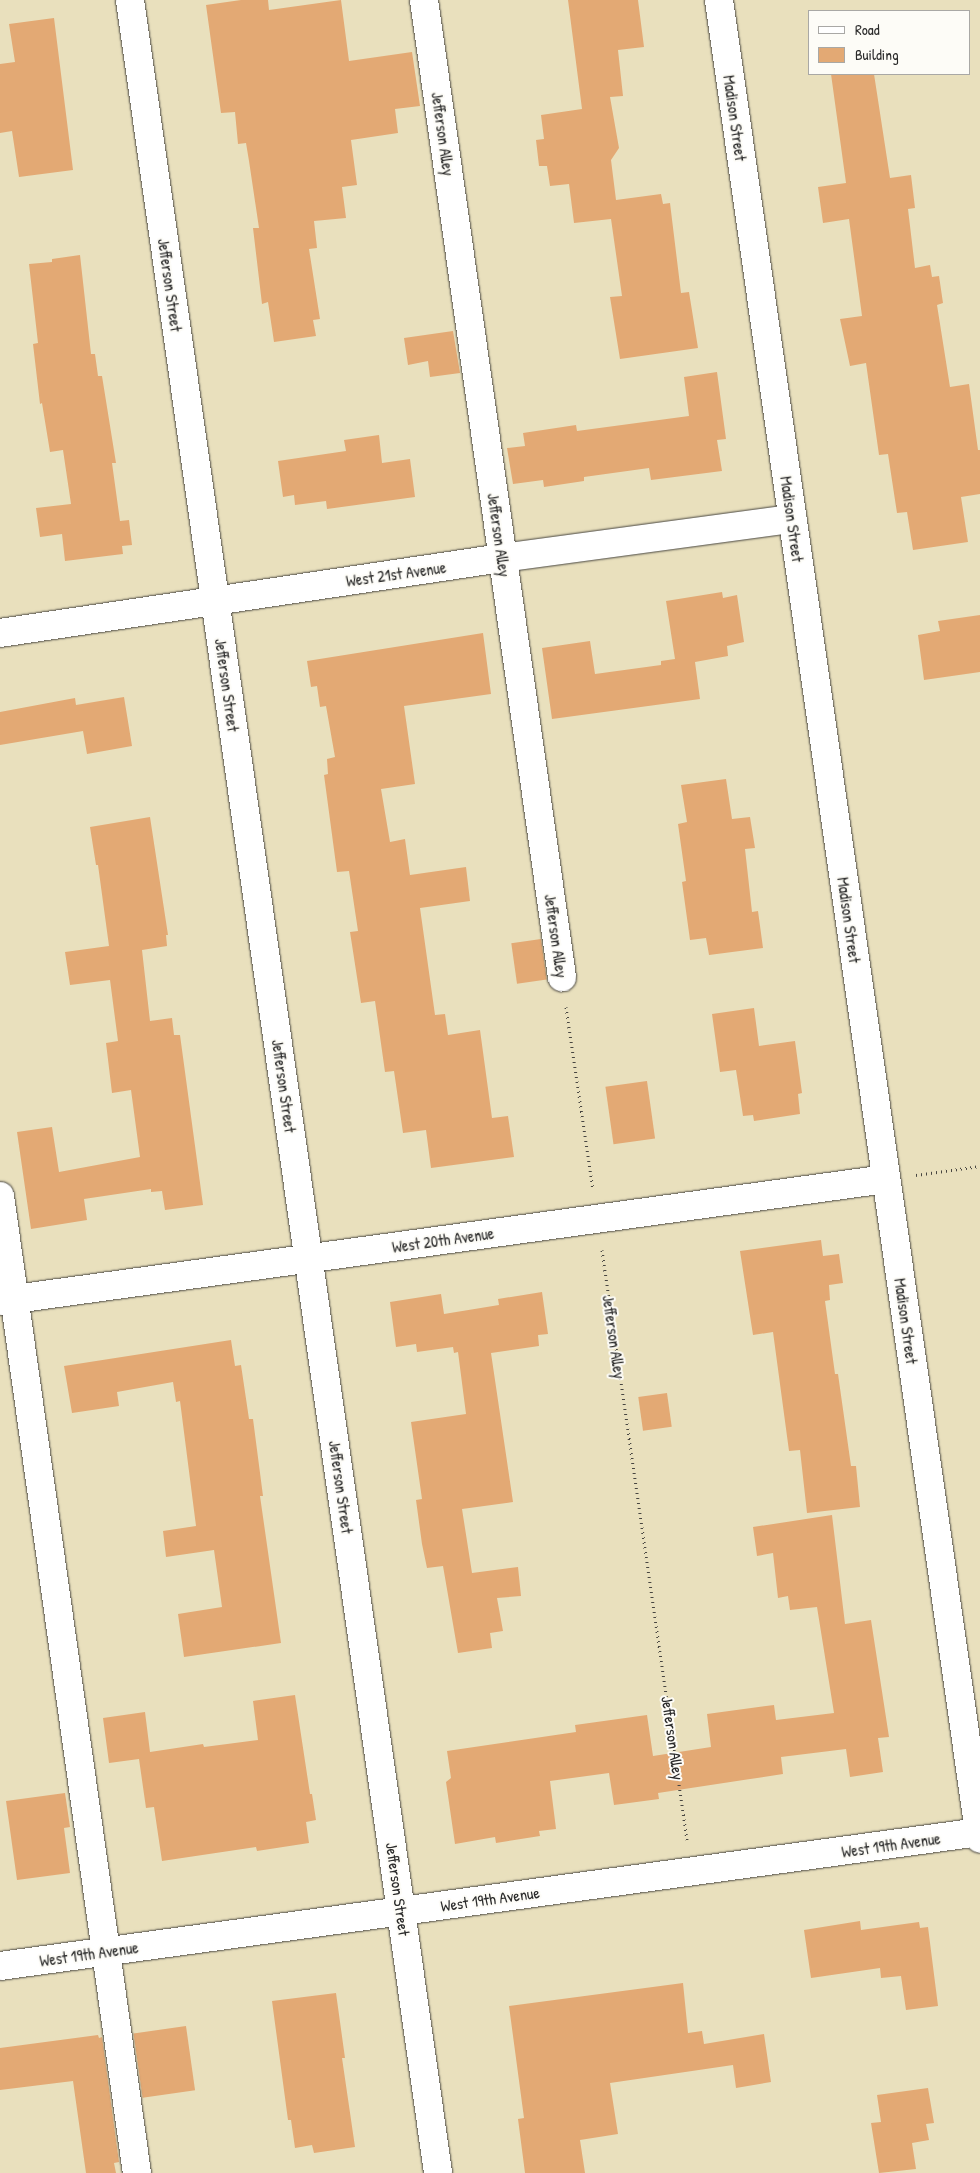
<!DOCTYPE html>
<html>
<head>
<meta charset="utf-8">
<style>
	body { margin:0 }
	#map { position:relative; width:980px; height:2173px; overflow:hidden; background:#e9e0bd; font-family:"Patrick Hand",sans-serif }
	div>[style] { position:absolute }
	.building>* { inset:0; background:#e3a974; transform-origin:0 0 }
	.path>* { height:3px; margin-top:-1.5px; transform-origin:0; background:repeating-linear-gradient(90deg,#484641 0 1px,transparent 0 5px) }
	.roads { filter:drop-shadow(0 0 1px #484641) drop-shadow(0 0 1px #484641) }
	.minor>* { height:28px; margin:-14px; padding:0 14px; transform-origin:14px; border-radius:14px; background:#fff }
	span { translate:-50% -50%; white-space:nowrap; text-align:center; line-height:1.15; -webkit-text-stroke:4px #fdfcf7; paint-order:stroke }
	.street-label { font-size:16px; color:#2b2b2b }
	.legend { position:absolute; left:808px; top:10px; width:162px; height:65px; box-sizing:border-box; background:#fdfcf7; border:1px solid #a9a8a5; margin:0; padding:6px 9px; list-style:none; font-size:15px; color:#2b2b2b }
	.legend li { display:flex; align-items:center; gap:10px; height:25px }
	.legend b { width:25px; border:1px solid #a9a8a5 }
</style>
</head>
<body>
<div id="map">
	<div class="building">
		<div style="clip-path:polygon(241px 0,268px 0,269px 10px,341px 0,349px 61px,412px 52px,420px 106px,395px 109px,398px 133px,351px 140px,357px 185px,342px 187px,346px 218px,314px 221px,317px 248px,309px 249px,320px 319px,313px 320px,316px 336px,274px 342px,268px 302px,262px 304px,253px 228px,259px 228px,249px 161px,246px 143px,238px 144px,235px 112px,221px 113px,206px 5px)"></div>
		<div style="clip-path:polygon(568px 0,638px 0,644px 47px,618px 50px,623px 96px,610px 97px,619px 148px,611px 160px,616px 200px,661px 194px,663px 204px,670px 203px,681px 293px,689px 292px,698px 348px,620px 359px,610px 297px,622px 296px,611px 219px,574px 223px,569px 184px,550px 186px,547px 166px,539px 166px,536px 140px,544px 139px,541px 115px,582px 109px)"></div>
		<div style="clip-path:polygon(54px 18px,73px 170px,19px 177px,12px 131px,0 133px,0 64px,15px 62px,9px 24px)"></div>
		<div style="clip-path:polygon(831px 74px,874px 74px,890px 178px,911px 175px,915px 208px,908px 209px,915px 268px,930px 265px,932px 277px,939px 276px,943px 303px,937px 305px,950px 387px,969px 384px,978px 450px,980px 450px,980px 494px,961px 497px,968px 542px,913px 550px,907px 512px,897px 513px,888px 454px,879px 455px,866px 363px,850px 366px,840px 319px,862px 316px,849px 219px,823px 223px,818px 187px,846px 183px)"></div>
		<div style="clip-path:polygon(80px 255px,91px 354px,95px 354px,98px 376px,102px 376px,116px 463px,112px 463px,120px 521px,129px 520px,132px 545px,122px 546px,123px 554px,65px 561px,62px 534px,40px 537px,36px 508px,71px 504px,63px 450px,50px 452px,42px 403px,40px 404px,33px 344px,38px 343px,29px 264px,52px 262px,52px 259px)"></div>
		<div style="clip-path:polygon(453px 331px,460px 373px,430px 377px,428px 361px,408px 365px,404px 338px)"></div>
		<div style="clip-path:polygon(717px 372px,726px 439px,717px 440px,722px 471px,651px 480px,649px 468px,584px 477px,584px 481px,544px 487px,543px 480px,513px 484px,507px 448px,525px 446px,523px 433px,576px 425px,577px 431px,689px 416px,684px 377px)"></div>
		<div style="clip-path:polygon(379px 435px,382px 463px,410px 459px,415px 497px,327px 509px,326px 501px,295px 505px,294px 495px,283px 497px,278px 461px,346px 451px,344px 440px)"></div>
		<div style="clip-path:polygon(722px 592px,723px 598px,737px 595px,744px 642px,727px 646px,728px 656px,695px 662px,700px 699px,552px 719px,542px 648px,590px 641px,595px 674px,661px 665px,661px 661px,675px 659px,666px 601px)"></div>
		<div style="clip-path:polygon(980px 615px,980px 672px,924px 680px,918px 635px,940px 631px,938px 621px)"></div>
		<div style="clip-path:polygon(483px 633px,491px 694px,404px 706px,415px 784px,381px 789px,390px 842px,405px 839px,410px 875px,466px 867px,470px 901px,420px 908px,435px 1015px,445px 1014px,448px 1035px,480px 1030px,492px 1118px,508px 1116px,514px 1157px,431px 1168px,426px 1130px,403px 1133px,394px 1071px,385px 1072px,375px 1001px,361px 1003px,350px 932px,358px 931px,349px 871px,337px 872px,324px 775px,328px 774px,327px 759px,335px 757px,326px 706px,320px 707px,317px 686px,311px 687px,307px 661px)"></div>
		<div style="clip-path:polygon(124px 697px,132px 746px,87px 754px,83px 731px,0 745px,0 712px,75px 698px,76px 705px)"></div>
		<div style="clip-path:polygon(726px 779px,732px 819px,750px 817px,755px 848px,745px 849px,752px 912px,758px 911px,763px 948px,709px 955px,706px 938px,690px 940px,682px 882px,686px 881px,678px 824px,687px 822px,681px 785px)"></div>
		<div style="clip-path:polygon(150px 817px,168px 935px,166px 935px,167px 946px,142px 950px,150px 1021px,172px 1018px,174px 1035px,180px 1035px,203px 1205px,165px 1210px,162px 1191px,151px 1192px,151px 1189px,84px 1199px,87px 1220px,31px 1229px,17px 1132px,52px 1127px,59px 1172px,140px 1157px,131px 1090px,112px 1093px,106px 1043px,118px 1041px,110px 980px,70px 985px,65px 952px,109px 946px,98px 865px,96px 865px,90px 827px)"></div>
		<div style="left:541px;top:939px;width:41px;height:30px;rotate:82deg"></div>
		<div style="clip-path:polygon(754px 1008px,759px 1046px,795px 1041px,802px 1093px,798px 1094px,800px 1114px,754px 1121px,753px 1115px,743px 1116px,736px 1070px,720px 1072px,712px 1014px)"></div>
		<div style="left:647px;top:1081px;width:58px;height:42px;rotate:82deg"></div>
		<div style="clip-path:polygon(821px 1240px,823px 1256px,839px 1254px,843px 1283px,829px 1285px,830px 1300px,825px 1301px,835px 1374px,838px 1374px,851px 1466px,856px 1466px,860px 1507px,807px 1513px,800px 1450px,789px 1451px,773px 1332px,753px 1335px,740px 1251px)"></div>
		<div style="clip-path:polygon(542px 1292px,548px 1334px,538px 1335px,539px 1346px,491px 1353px,513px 1502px,462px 1509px,472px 1573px,518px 1567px,521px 1596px,497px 1598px,503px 1631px,490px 1633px,492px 1648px,458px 1653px,443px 1566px,427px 1568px,422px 1544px,416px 1500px,422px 1499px,411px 1422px,466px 1414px,458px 1352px,454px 1353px,453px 1347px,417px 1352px,416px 1344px,396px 1347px,390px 1302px,441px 1294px,444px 1314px,499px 1305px,498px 1299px)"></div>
		<div style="clip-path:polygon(231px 1340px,235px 1366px,241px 1365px,249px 1419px,253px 1419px,263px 1496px,260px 1496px,281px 1643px,184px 1657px,178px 1614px,222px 1607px,214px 1550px,166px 1557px,163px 1531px,196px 1526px,180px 1401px,176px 1402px,173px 1382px,117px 1392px,119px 1406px,72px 1413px,64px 1366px)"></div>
		<div style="left:667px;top:1393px;width:34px;height:29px;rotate:82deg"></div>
		<div style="clip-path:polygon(832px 1515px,845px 1624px,871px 1620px,889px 1737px,878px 1738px,883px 1772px,850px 1777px,846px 1749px,781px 1757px,783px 1774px,658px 1793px,659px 1799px,614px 1805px,609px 1773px,550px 1781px,556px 1829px,539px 1831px,540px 1836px,496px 1843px,495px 1837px,455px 1844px,446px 1782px,451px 1778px,447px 1751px,576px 1732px,575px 1725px,647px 1715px,653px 1756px,711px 1747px,707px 1714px,774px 1705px,776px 1720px,834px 1713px,817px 1607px,790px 1610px,788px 1596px,778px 1598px,773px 1553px,757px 1556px,753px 1527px)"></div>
		<div style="clip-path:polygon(295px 1695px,310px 1794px,312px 1794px,316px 1820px,306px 1822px,309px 1843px,257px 1851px,256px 1847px,162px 1861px,154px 1807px,146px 1808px,139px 1759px,109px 1763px,103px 1718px,145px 1712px,150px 1752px,203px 1744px,204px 1747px,258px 1740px,253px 1701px)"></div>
		<div style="clip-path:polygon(65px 1793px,70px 1827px,64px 1828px,70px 1873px,17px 1880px,6px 1801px)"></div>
		<div style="clip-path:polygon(860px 1921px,861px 1930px,919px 1922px,920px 1928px,928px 1927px,938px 2006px,906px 2010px,901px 1976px,881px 1978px,880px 1968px,811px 1978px,804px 1930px)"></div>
		<div style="clip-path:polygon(683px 1983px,688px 2033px,702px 2031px,704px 2044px,764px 2034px,771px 2082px,736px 2088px,733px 2065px,610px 2083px,618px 2134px,580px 2140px,585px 2173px,525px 2173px,518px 2119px,524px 2118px,509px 2006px)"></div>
		<div style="clip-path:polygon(336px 1993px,345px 2058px,342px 2058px,355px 2147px,314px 2153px,312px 2145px,295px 2148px,291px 2120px,288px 2120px,272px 2001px)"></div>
		<div style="left:186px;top:2026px;width:65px;height:53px;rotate:82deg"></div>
		<div style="clip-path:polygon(98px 2035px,99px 2038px,102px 2037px,119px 2162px,114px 2163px,116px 2173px,86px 2173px,73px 2081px,0 2090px,0 2048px)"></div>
		<div style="clip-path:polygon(928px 2088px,934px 2123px,926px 2124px,929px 2140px,912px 2143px,916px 2169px,879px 2173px,871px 2123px,881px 2122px,877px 2095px)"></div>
	</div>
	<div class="path">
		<div style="left:566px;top:1007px;width:184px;rotate:81.6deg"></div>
		<div style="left:916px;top:1175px;width:65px;rotate:-8deg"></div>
		<div style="left:602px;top:1250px;width:596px;rotate:81.8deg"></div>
	</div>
	<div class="roads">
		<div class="minor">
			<div style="left:130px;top:0;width:2195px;rotate:81.93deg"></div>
			<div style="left:424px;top:0;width:987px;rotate:81.96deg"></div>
			<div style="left:719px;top:0;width:1857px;rotate:81.92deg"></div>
			<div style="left:0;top:633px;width:508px;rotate:-8.5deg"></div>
			<div style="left:502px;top:558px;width:293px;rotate:-7.7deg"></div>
			<div style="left:0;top:1196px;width:987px;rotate:82.02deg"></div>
			<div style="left:0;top:1301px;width:894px;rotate:-7.84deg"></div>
			<div style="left:0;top:1966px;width:989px;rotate:-7.79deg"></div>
		</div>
	</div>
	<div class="street-label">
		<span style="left:735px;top:118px;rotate:82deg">Madison Street</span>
		<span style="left:443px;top:134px;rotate:82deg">Jefferson Alley</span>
		<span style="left:170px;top:285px;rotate:82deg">Jefferson Street</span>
		<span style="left:792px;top:519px;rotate:82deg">Madison Street</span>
		<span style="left:499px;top:535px;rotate:82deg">Jefferson Alley</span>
		<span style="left:396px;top:574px;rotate:-8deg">West 21st Avenue</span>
		<span style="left:227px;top:685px;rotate:82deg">Jefferson Street</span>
		<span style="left:849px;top:920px;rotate:82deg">Madison Street</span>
		<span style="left:556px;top:936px;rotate:82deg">Jefferson Alley</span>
		<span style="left:284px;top:1086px;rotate:82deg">Jefferson Street</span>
		<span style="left:443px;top:1240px;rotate:-8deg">West 20th Avenue</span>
		<span style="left:906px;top:1321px;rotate:82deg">Madison Street</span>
		<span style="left:614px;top:1337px;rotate:82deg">Jefferson Alley</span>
		<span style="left:341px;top:1487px;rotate:82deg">Jefferson Street</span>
		<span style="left:673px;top:1738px;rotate:82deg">Jefferson Alley</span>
		<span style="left:891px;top:1845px;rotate:-8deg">West 19th Avenue</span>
		<span style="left:398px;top:1889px;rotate:82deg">Jefferson Street</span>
		<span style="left:490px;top:1899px;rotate:-8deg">West 19th Avenue</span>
		<span style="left:89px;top:1954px;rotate:-8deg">West 19th Avenue</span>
	</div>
	<ul class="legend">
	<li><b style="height:6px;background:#fff"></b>Road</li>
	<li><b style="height:14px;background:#e3a974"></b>Building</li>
	</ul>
</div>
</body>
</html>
